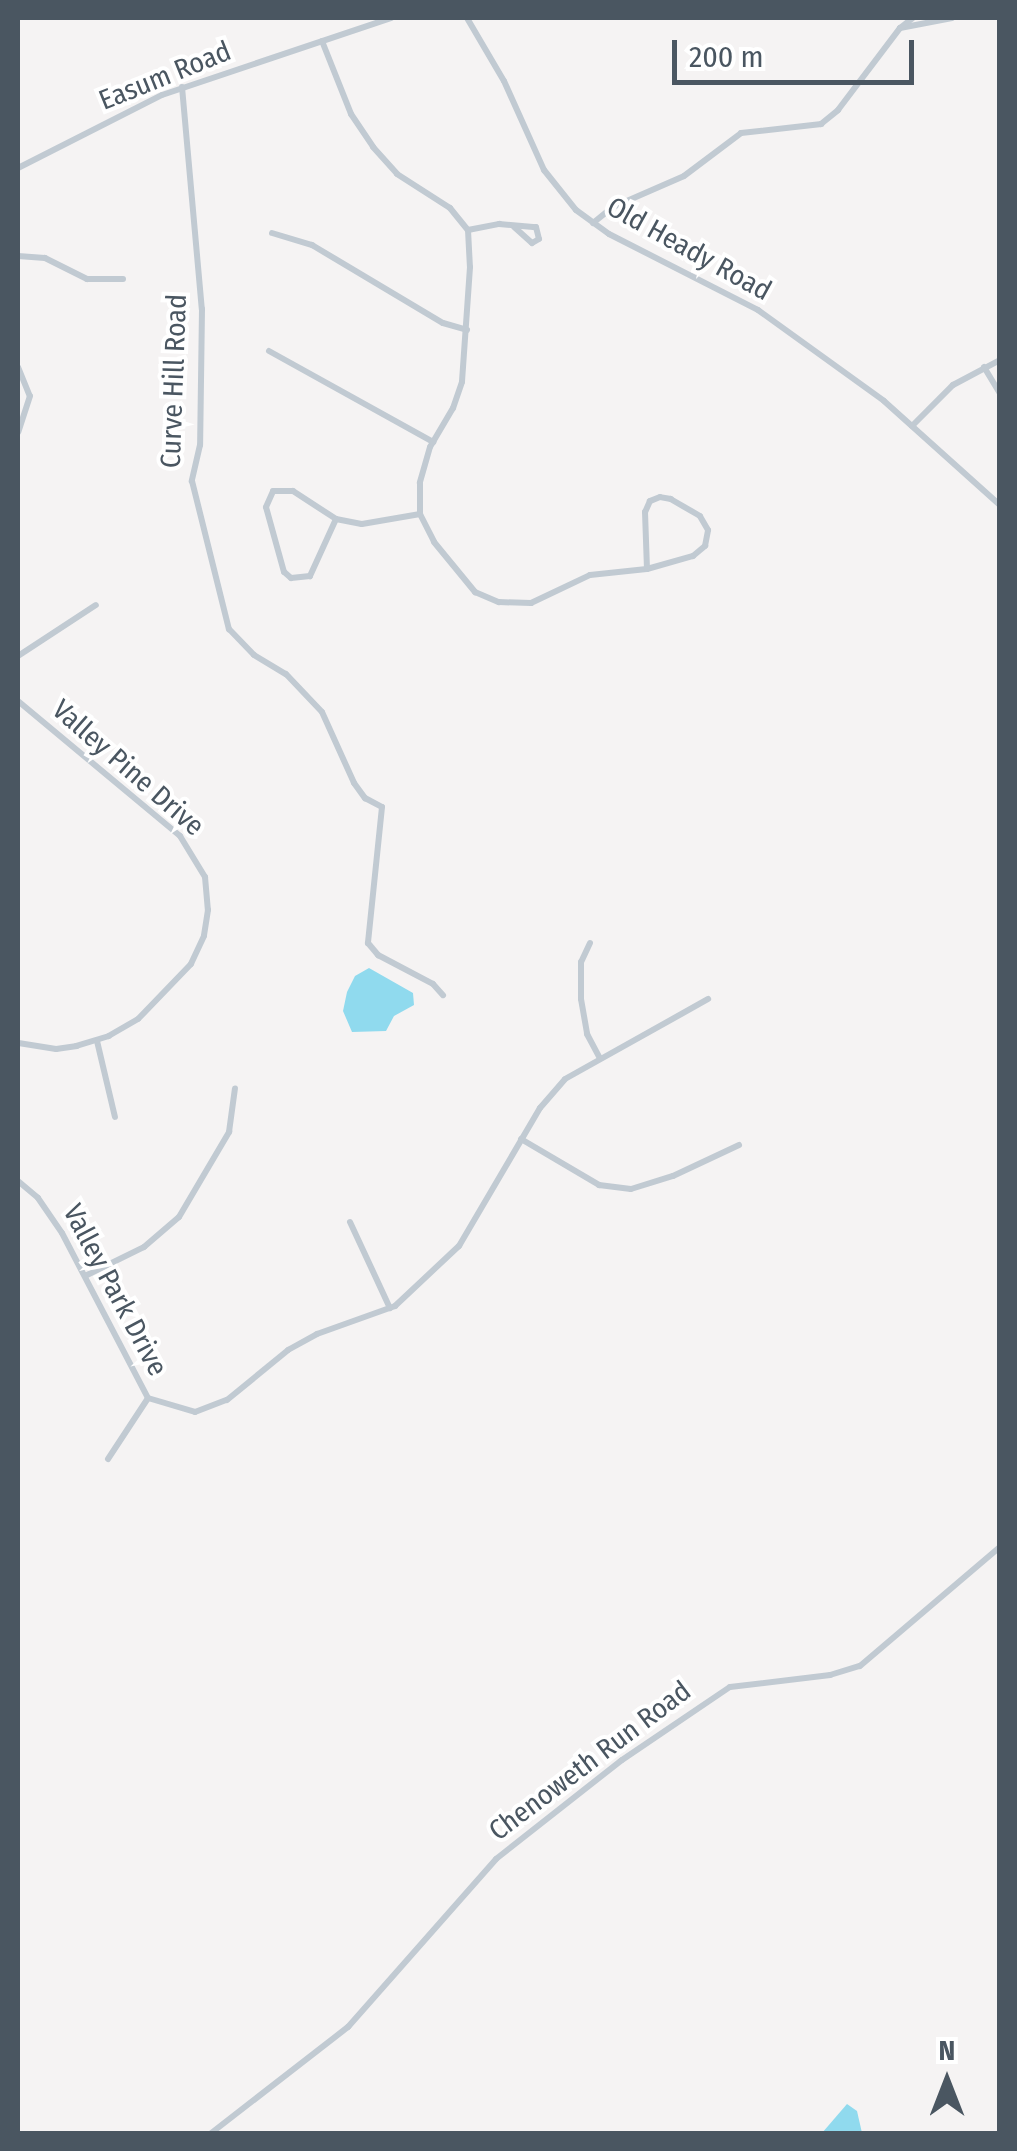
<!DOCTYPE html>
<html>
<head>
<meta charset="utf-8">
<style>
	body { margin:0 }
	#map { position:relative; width:1017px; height:2151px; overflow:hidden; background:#f5f3f3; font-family:"Fira Sans Condensed",sans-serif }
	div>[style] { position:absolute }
	.water>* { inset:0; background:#90daee }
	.street>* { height:6px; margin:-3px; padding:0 3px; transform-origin:3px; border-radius:3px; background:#c1cad2 }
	span { translate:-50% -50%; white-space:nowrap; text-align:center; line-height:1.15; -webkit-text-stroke:8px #fff; paint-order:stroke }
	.street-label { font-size:28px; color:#4a5661 }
	.frame { position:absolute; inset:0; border:20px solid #4a5661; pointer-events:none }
	.north { position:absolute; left:897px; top:2031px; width:100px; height:100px; -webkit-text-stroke:8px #fff; paint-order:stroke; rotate:0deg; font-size:28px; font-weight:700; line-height:40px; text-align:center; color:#4a5661 }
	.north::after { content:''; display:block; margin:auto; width:35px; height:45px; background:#4a5661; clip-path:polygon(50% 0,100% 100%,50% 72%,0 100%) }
	.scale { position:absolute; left:672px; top:40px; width:242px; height:45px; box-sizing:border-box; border:5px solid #4a5661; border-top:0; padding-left:12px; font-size:30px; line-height:35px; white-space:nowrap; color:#4a5661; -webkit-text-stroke:8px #fff; paint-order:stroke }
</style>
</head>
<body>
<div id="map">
	<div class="water">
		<div style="clip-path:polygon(369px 968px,413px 993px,414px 1005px,394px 1016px,386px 1031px,352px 1032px,343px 1011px,347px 992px,355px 976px)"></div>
		<div style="clip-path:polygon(847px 2104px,857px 2111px,862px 2133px,822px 2133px)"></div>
	</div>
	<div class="street">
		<div style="left:467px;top:18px;width:73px;rotate:59.6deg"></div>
		<div style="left:504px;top:81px;width:98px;rotate:65.8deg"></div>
		<div style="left:544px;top:170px;width:51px;rotate:51.3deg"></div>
		<div style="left:576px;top:210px;width:41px;rotate:36deg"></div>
		<div style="left:609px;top:234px;width:167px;rotate:27deg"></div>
		<div style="left:758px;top:310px;width:155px;rotate:35.8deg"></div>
		<div style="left:884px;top:401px;width:156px;rotate:41.9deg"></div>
		<div style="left:900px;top:28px;width:53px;rotate:-10.9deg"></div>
		<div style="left:322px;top:41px;width:79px;rotate:68.3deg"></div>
		<div style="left:351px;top:114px;width:40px;rotate:56deg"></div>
		<div style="left:373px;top:147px;width:36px;rotate:48deg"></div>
		<div style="left:397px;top:174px;width:63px;rotate:32.7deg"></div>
		<div style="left:450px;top:208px;width:28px;rotate:51deg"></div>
		<div style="left:468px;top:230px;width:37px;rotate:87deg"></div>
		<div style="left:470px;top:267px;width:115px;rotate:94deg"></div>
		<div style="left:462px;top:382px;width:28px;rotate:109deg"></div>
		<div style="left:453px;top:408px;width:45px;rotate:120.5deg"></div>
		<div style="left:430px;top:447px;width:37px;rotate:106deg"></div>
		<div style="left:420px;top:483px;width:31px;rotate:90deg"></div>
		<div style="left:420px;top:514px;width:31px;rotate:63deg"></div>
		<div style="left:434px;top:542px;width:65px;rotate:50.6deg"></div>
		<div style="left:475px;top:592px;width:26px;rotate:23deg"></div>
		<div style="left:499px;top:602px;width:32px;rotate:2deg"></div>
		<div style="left:531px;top:603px;width:65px;rotate:-25.4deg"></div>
		<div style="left:590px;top:575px;width:57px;rotate:-6deg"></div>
		<div style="left:647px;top:569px;width:48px;rotate:-15.8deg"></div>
		<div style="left:693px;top:556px;width:16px;rotate:-40deg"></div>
		<div style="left:705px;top:546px;width:16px;rotate:-79deg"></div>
		<div style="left:708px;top:530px;width:16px;rotate:-120deg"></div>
		<div style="left:700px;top:516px;width:34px;rotate:-150deg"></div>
		<div style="left:671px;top:499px;width:11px;rotate:-170deg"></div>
		<div style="left:660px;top:497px;width:11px;rotate:158deg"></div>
		<div style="left:650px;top:501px;width:12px;rotate:114deg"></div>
		<div style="left:645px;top:512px;width:57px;rotate:88deg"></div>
		<div style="left:182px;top:87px;width:223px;rotate:84.9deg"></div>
		<div style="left:202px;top:309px;width:136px;rotate:90.8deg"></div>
		<div style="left:200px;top:445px;width:37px;rotate:103deg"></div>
		<div style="left:192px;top:481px;width:153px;rotate:76deg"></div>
		<div style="left:229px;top:629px;width:36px;rotate:46deg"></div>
		<div style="left:254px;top:655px;width:37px;rotate:31deg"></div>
		<div style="left:286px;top:674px;width:52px;rotate:46.5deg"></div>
		<div style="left:322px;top:712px;width:78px;rotate:65.7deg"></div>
		<div style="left:354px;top:783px;width:19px;rotate:54deg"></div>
		<div style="left:365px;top:798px;width:19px;rotate:28deg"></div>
		<div style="left:382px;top:807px;width:137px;rotate:95.9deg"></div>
		<div style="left:368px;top:943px;width:16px;rotate:50deg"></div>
		<div style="left:378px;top:955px;width:62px;rotate:27.8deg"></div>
		<div style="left:433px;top:984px;width:15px;rotate:48deg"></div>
		<div style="left:18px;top:168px;width:161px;rotate:-26.9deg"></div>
		<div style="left:162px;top:95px;width:242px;rotate:-18.6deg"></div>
		<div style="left:593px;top:223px;width:26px;rotate:-39deg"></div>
		<div style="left:613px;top:207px;width:77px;rotate:-23.6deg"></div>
		<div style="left:684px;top:176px;width:71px;rotate:-37deg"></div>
		<div style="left:741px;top:133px;width:81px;rotate:-6.4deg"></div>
		<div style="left:821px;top:124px;width:22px;rotate:-39deg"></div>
		<div style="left:838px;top:110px;width:103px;rotate:-52.9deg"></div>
		<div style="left:900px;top:28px;width:16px;rotate:-38deg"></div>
		<div style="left:468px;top:230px;width:32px;rotate:-11deg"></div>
		<div style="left:499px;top:224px;width:37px;rotate:5deg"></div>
		<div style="left:536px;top:227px;width:12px;rotate:76deg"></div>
		<div style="left:539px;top:239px;width:8px;rotate:150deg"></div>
		<div style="left:532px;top:243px;width:24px;rotate:-138deg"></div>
		<div style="left:272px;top:233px;width:42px;rotate:16.7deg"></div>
		<div style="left:312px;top:245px;width:152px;rotate:30.8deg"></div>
		<div style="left:443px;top:323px;width:25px;rotate:16deg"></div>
		<div style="left:18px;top:256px;width:27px;rotate:4deg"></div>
		<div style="left:45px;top:258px;width:47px;rotate:26.6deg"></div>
		<div style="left:87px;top:279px;width:36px"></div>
		<div style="left:269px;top:351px;width:188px;rotate:29deg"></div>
		<div style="left:18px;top:367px;width:31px;rotate:68deg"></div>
		<div style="left:30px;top:396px;width:38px;rotate:108deg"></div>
		<div style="left:984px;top:367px;width:31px;rotate:59deg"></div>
		<div style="left:912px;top:426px;width:58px;rotate:-45deg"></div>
		<div style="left:953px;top:385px;width:53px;rotate:-28deg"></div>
		<div style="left:336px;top:519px;width:63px;rotate:114.5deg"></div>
		<div style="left:310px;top:576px;width:19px;rotate:174deg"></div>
		<div style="left:291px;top:578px;width:9px;rotate:-139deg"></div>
		<div style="left:284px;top:572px;width:67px;rotate:-105.5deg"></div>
		<div style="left:266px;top:507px;width:17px;rotate:-66deg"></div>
		<div style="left:273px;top:491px;width:20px"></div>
		<div style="left:293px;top:491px;width:51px;rotate:33.1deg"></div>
		<div style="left:336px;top:519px;width:26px;rotate:11deg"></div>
		<div style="left:362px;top:524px;width:59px;rotate:-9.8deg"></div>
		<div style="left:18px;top:656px;width:93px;rotate:-33.2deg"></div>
		<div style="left:18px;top:701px;width:211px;rotate:39.8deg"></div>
		<div style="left:180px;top:836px;width:48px;rotate:58.6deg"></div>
		<div style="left:205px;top:877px;width:33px;rotate:85deg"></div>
		<div style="left:208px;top:910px;width:26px;rotate:99deg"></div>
		<div style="left:204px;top:936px;width:31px;rotate:115deg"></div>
		<div style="left:191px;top:964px;width:76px;rotate:133.9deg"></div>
		<div style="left:138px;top:1019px;width:34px;rotate:150deg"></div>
		<div style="left:109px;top:1036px;width:34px;rotate:163deg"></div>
		<div style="left:77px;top:1046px;width:21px;rotate:172deg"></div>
		<div style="left:56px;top:1049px;width:38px;rotate:-171deg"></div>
		<div style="left:590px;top:943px;width:21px;rotate:115deg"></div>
		<div style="left:581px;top:962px;width:37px;rotate:90deg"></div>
		<div style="left:581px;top:999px;width:36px;rotate:80deg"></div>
		<div style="left:587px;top:1034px;width:27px;rotate:62deg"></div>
		<div style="left:97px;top:1041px;width:78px;rotate:76.7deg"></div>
		<div style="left:521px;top:1139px;width:91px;rotate:30.5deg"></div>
		<div style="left:599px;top:1185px;width:32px;rotate:7deg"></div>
		<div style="left:631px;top:1189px;width:44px;rotate:-17.2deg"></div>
		<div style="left:673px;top:1176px;width:73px;rotate:-25.2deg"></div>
		<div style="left:18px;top:1181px;width:26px;rotate:40deg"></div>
		<div style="left:38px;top:1198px;width:42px;rotate:55.6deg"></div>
		<div style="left:62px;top:1233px;width:186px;rotate:62.5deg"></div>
		<div style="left:148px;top:1398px;width:49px;rotate:16.6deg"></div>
		<div style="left:195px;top:1412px;width:34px;rotate:-21deg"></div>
		<div style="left:227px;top:1400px;width:79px;rotate:-39.3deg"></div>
		<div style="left:288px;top:1350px;width:33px;rotate:-29deg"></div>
		<div style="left:317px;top:1334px;width:83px;rotate:-19.7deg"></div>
		<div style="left:395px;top:1306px;width:88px;rotate:-43.2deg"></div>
		<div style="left:459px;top:1246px;width:160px;rotate:-59.6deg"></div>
		<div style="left:540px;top:1108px;width:38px;rotate:-49deg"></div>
		<div style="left:565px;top:1079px;width:164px;rotate:-29.2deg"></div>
		<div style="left:350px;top:1222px;width:95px;rotate:65.1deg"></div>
		<div style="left:85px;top:1276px;width:66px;rotate:-26.2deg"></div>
		<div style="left:144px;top:1247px;width:46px;rotate:-40.6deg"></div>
		<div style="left:179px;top:1217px;width:99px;rotate:-59.5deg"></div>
		<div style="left:229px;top:1132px;width:44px;rotate:-82.2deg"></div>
		<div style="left:108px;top:1459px;width:73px;rotate:-56.7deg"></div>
		<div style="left:210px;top:2134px;width:175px;rotate:-37.8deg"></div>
		<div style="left:348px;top:2027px;width:224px;rotate:-48.6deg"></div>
		<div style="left:496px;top:1859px;width:160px;rotate:-38.2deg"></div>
		<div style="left:622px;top:1760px;width:130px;rotate:-34.1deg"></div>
		<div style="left:730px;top:1687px;width:101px;rotate:-6.8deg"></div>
		<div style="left:830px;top:1675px;width:31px;rotate:-17deg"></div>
		<div style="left:860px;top:1666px;width:184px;rotate:-40.4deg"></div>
	</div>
	<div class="street-label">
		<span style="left:165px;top:76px;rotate:-22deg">Easum Road</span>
		<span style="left:689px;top:249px;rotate:29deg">Old Heady Road</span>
		<span style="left:174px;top:381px;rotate:-88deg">Curve Hill Road</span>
		<span style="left:128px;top:768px;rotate:41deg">Valley Pine Drive</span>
		<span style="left:115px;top:1290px;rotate:62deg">Valley Park Drive</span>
		<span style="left:590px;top:1761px;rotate:-37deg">Chenoweth Run Road</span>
	</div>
	<div class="frame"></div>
	<div class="north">N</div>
	<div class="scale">200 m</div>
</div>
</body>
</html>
